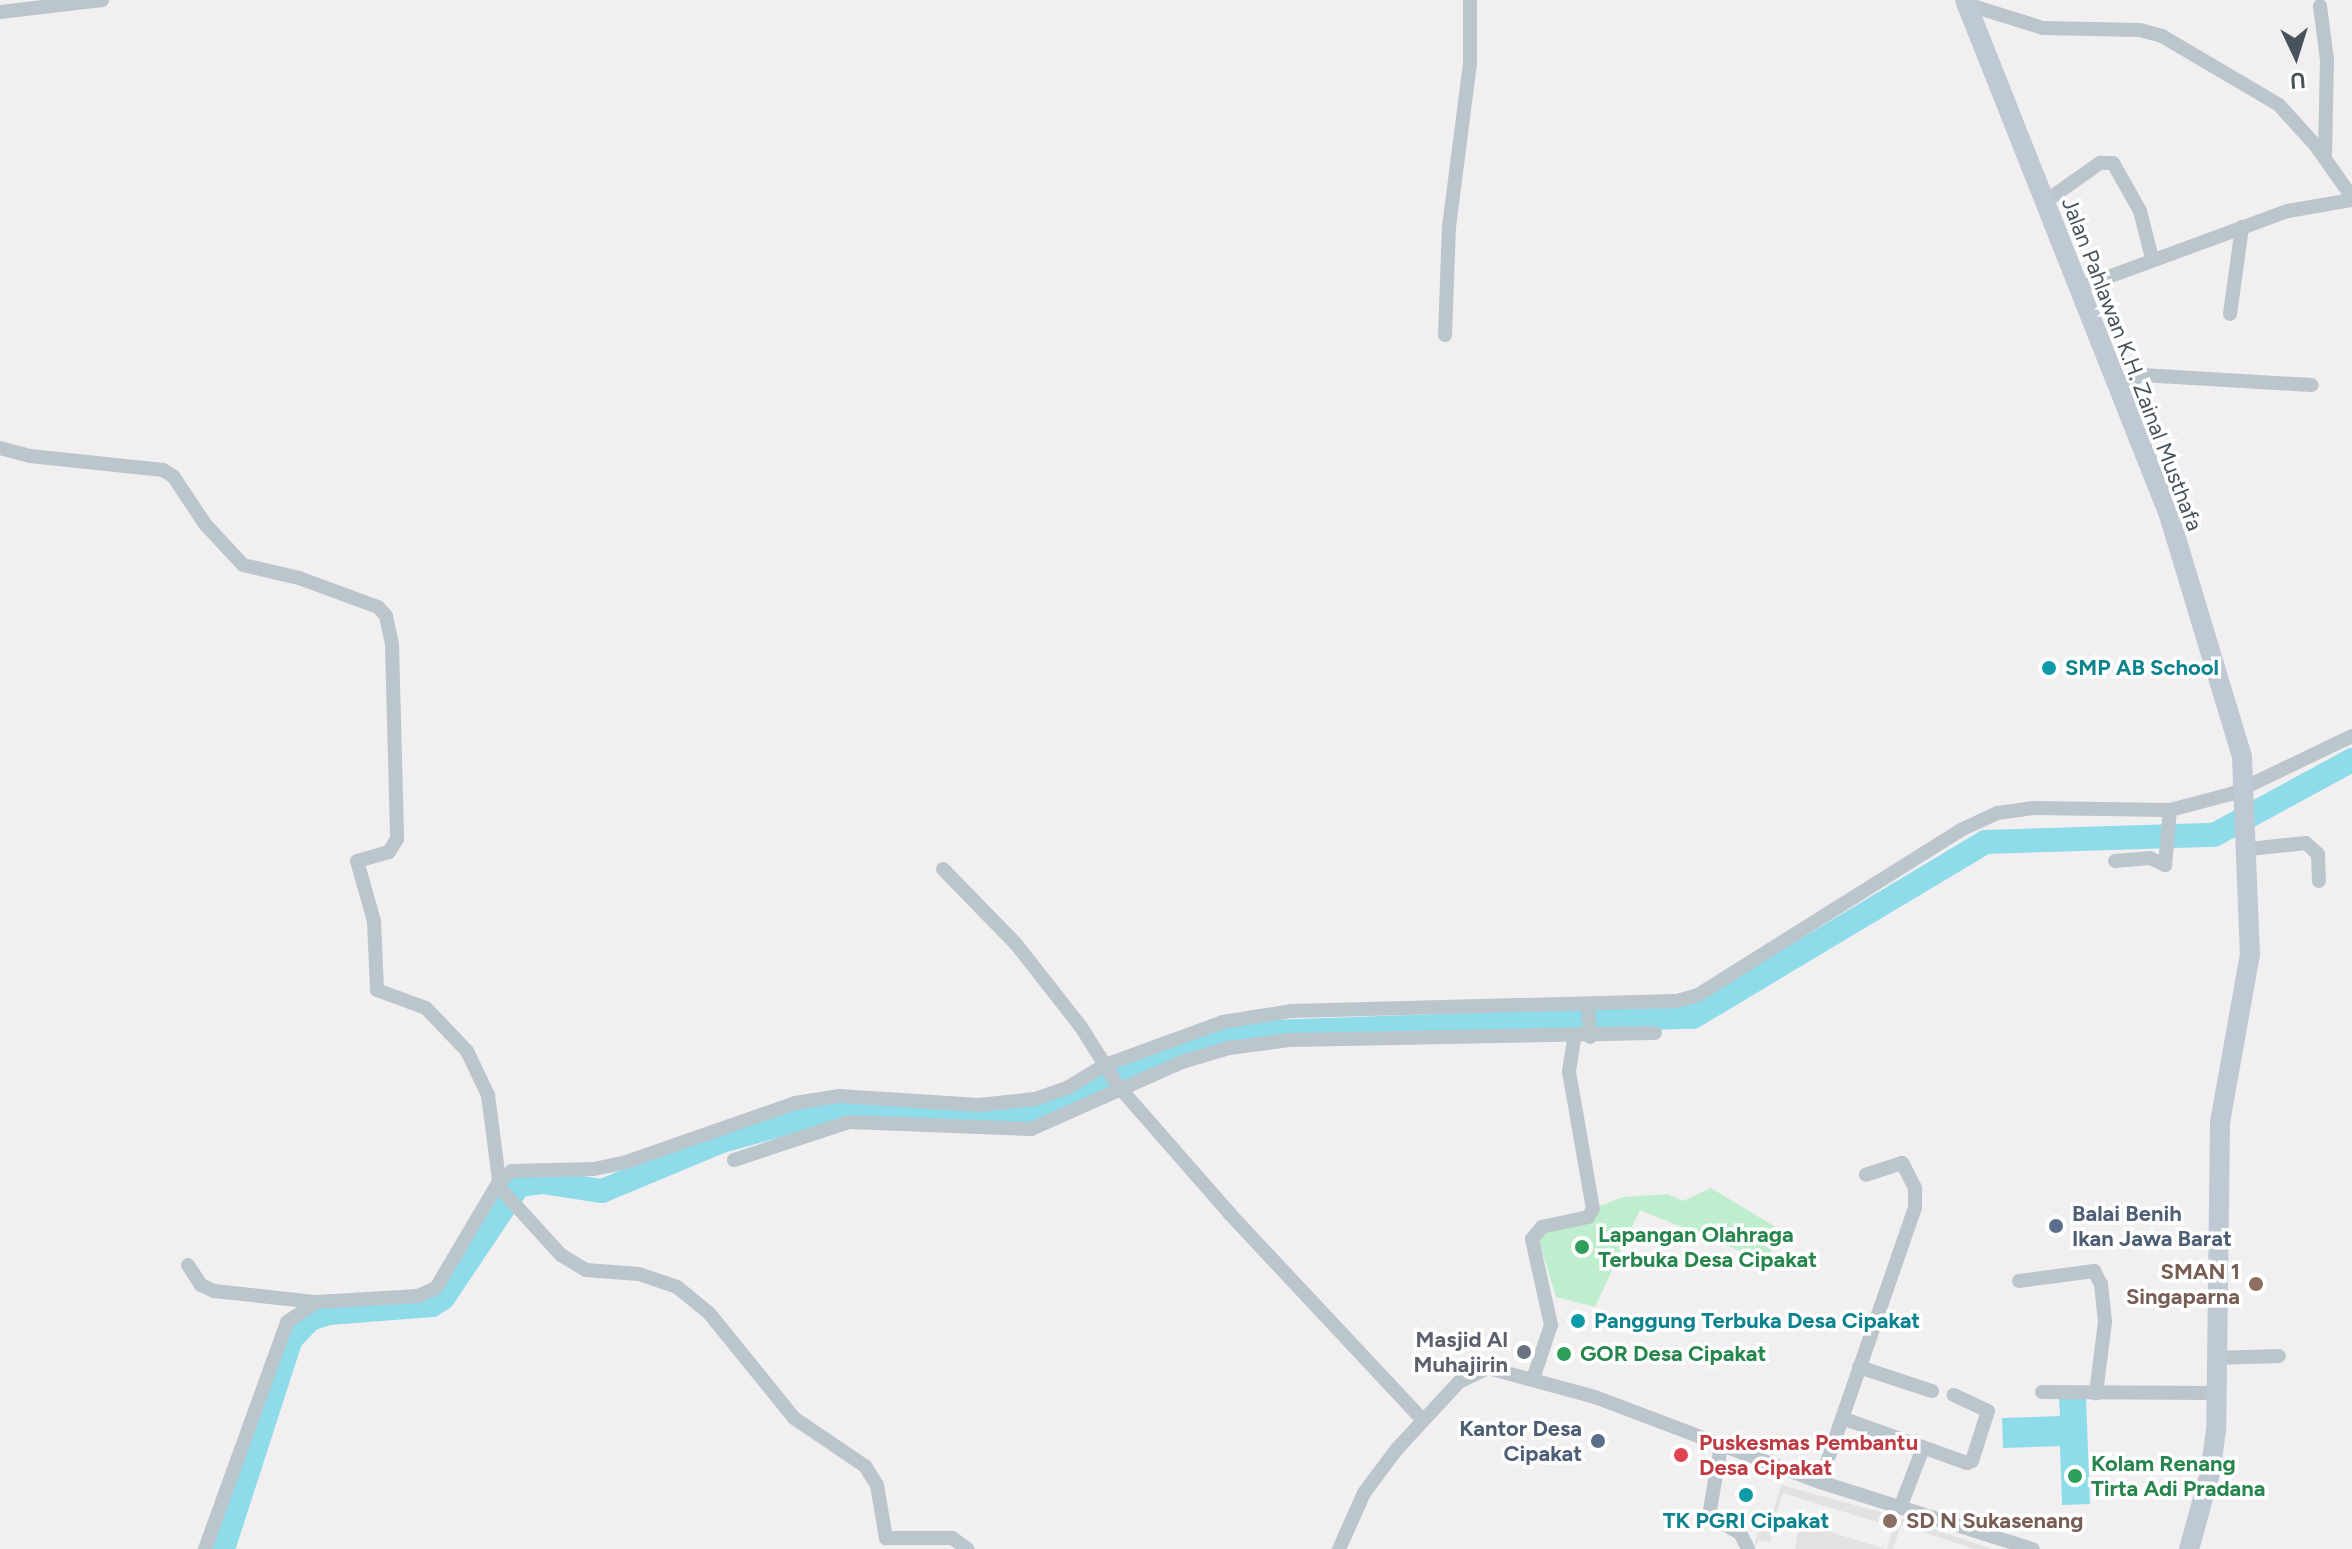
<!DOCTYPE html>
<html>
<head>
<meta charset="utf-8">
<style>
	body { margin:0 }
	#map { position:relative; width:2352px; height:1549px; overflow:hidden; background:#f2eff0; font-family:Figtree,sans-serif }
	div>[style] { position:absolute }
	.education>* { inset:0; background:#e3e1e2 }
	.green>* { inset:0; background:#bfeecf }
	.water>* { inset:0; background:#8edbea }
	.river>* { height:24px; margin:-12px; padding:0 12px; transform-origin:12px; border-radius:12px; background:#8edbea }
	.street>* { height:14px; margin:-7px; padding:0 7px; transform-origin:7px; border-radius:7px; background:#bbc5cc }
	.secondary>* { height:20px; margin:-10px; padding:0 10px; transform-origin:10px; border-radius:10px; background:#bec9d3 }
	.dots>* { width:22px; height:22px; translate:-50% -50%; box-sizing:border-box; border:4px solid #fff; border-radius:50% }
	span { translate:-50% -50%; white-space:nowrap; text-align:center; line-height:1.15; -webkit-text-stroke:7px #fff; paint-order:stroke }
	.street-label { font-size:22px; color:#48545d }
	.culture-label { font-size:22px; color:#0d838f; font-weight:700 }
	.left { translate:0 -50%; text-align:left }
	.service-label { font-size:22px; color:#4e5e75; font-weight:700 }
	.right { translate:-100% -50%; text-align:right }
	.leisure-label { font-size:22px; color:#27864d; font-weight:700 }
	.education-label { font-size:22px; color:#785e54; font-weight:700 }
	.worship-label { font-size:22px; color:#5b616d; font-weight:700 }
	.health-label { font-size:22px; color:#be3a42; font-weight:700 }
	.north { position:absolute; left:2256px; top:16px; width:80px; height:80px; -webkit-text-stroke:6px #fff; paint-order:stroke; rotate:176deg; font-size:22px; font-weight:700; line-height:32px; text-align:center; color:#48545d }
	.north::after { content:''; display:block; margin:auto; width:28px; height:36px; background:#48545d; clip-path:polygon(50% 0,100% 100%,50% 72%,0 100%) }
</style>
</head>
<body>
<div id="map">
	<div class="education">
		<div style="clip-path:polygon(1781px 1485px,1895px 1516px,1992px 1549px,1974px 1549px,1901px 1525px,1893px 1549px,1887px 1549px,1893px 1527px,1783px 1493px,1776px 1515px,1885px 1549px,1795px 1549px,1798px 1530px,1773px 1525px,1770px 1542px,1759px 1540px,1754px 1549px,1758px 1528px,1768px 1529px)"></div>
	</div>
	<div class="green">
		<div style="clip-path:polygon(1711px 1188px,1779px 1229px,1767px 1262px,1640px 1210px,1595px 1307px,1556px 1297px,1536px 1231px,1623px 1197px,1668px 1194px,1683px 1201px)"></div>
	</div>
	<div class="water">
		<div style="clip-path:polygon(2086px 1398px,2090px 1504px,2062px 1505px,2060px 1446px,2003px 1448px,2002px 1418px,2060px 1416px,2059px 1399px)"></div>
	</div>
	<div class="river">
		<div style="left:223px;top:1549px;width:221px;rotate:-72.1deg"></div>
		<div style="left:291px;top:1339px;width:28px;rotate:-46deg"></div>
		<div style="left:310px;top:1319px;width:20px;rotate:-18deg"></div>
		<div style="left:329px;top:1313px;width:103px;rotate:-4.4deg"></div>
		<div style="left:432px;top:1305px;width:13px;rotate:-32deg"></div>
		<div style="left:443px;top:1298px;width:136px;rotate:-56.1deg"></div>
		<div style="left:519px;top:1185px;width:23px;rotate:-7deg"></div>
		<div style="left:542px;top:1182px;width:61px;rotate:8.5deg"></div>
		<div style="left:602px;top:1191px;width:130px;rotate:-22.6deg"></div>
		<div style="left:722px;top:1141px;width:128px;rotate:-15.5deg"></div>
		<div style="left:845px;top:1107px;width:151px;rotate:5deg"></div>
		<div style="left:995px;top:1120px;width:31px;rotate:-4deg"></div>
		<div style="left:1026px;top:1118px;width:210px;rotate:-23.5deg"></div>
		<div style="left:1219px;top:1034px;width:474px;rotate:-2.1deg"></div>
		<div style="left:1693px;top:1017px;width:340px;rotate:-30.9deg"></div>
		<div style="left:1985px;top:842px;width:229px;rotate:-1.8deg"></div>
		<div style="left:2214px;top:835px;width:157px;rotate:-28.5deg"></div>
	</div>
	<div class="street">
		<div style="left:1966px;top:4px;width:81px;rotate:17.3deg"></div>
		<div style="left:2043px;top:28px;width:97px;rotate:1.2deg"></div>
		<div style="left:2140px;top:30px;width:23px;rotate:15deg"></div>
		<div style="left:2162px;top:36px;width:136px;rotate:30.5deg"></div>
		<div style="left:2279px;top:105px;width:55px;rotate:47.9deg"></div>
		<div style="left:2316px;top:146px;width:62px;rotate:54.8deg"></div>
		<div style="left:2320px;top:6px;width:54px;rotate:82.6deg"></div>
		<div style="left:2327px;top:60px;width:99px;rotate:91.2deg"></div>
		<div style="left:0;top:12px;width:103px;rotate:-6.7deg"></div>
		<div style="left:2043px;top:203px;width:70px;rotate:-35.1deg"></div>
		<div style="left:2100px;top:163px;width:13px"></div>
		<div style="left:2113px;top:163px;width:55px;rotate:60.6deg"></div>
		<div style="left:2140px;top:211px;width:49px;rotate:75.7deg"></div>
		<div style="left:2081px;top:287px;width:221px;rotate:-20.2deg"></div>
		<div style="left:2288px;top:211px;width:65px;rotate:-9.8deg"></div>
		<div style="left:2230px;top:314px;width:88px;rotate:-82.1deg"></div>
		<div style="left:1445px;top:335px;width:108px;rotate:-87.9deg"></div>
		<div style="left:1449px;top:227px;width:164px;rotate:-82.7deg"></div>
		<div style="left:1470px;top:64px;width:64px;rotate:-90deg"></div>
		<div style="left:2115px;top:386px;width:29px;rotate:-22deg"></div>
		<div style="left:2142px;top:375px;width:170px;rotate:3.4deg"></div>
		<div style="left:0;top:448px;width:31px;rotate:15deg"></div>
		<div style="left:30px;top:456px;width:134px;rotate:6deg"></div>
		<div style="left:163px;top:470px;width:12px;rotate:31deg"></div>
		<div style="left:173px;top:476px;width:58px;rotate:56.3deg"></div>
		<div style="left:205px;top:524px;width:56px;rotate:47.2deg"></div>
		<div style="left:243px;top:565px;width:57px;rotate:13.1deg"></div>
		<div style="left:299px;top:578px;width:84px;rotate:20.2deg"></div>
		<div style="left:378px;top:607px;width:12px;rotate:48deg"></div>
		<div style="left:386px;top:616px;width:29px;rotate:78deg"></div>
		<div style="left:392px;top:644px;width:195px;rotate:88.5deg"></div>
		<div style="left:397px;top:839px;width:15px;rotate:122deg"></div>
		<div style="left:389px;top:852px;width:33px;rotate:164deg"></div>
		<div style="left:357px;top:861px;width:62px;rotate:74.2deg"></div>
		<div style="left:374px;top:921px;width:69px;rotate:87.5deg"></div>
		<div style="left:377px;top:990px;width:52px;rotate:20.2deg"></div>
		<div style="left:426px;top:1008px;width:59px;rotate:46.4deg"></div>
		<div style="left:467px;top:1051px;width:49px;rotate:64.5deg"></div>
		<div style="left:488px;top:1095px;width:94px;rotate:82.6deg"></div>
		<div style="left:500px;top:1188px;width:91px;rotate:47.7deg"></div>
		<div style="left:561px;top:1255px;width:29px;rotate:31deg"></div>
		<div style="left:586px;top:1270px;width:53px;rotate:4.3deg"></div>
		<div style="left:639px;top:1274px;width:40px;rotate:18.9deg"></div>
		<div style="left:677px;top:1287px;width:41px;rotate:39.1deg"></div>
		<div style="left:709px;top:1313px;width:135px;rotate:51deg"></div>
		<div style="left:794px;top:1418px;width:86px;rotate:34.1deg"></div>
		<div style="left:865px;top:1466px;width:22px;rotate:58deg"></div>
		<div style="left:877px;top:1485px;width:54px;rotate:80.4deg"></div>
		<div style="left:886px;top:1538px;width:66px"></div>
		<div style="left:952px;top:1538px;width:19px;rotate:35deg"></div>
		<div style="left:2249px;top:849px;width:57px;rotate:-6deg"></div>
		<div style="left:2306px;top:843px;width:16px;rotate:43deg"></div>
		<div style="left:2318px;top:854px;width:27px;rotate:88deg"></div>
		<div style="left:2115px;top:861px;width:35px;rotate:-5deg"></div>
		<div style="left:2150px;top:858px;width:17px;rotate:25deg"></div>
		<div style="left:2165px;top:865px;width:55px;rotate:-84.8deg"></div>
		<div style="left:943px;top:869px;width:105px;rotate:45.8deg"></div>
		<div style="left:1016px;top:944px;width:105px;rotate:51.9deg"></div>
		<div style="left:1081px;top:1027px;width:71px;rotate:57.7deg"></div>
		<div style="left:1119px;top:1087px;width:169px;rotate:48.8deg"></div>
		<div style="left:1230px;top:1214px;width:282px;rotate:46.9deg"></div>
		<div style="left:1588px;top:1007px;width:30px;rotate:86deg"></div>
		<div style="left:734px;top:1160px;width:121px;rotate:-18.3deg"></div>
		<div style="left:849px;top:1122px;width:182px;rotate:2.2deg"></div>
		<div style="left:1031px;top:1129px;width:165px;rotate:-23.9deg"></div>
		<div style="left:1182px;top:1062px;width:49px;rotate:-16.6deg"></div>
		<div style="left:1229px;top:1048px;width:62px;rotate:-7.5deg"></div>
		<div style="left:1290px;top:1040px;width:365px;rotate:-1.1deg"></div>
		<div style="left:188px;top:1265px;width:24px;rotate:57deg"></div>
		<div style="left:201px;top:1285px;width:14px;rotate:25deg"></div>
		<div style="left:214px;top:1291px;width:103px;rotate:6.2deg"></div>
		<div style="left:2019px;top:1281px;width:76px;rotate:-7.6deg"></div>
		<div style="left:2094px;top:1271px;width:15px;rotate:62deg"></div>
		<div style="left:2101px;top:1284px;width:38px;rotate:84deg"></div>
		<div style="left:2105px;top:1322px;width:72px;rotate:97.2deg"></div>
		<div style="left:2215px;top:1358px;width:64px;rotate:-1.8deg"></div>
		<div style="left:1859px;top:1367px;width:77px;rotate:18.2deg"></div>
		<div style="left:1533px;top:1379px;width:57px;rotate:-71.6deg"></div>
		<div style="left:1551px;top:1325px;width:88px;rotate:-102.5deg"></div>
		<div style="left:1532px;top:1239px;width:16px;rotate:-50deg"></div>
		<div style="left:1542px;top:1227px;width:47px;rotate:-12.3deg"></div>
		<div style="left:1588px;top:1217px;width:9px;rotate:-58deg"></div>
		<div style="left:1593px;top:1209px;width:140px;rotate:-99.9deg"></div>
		<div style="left:1569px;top:1071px;width:33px;rotate:-81deg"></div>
		<div style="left:2042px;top:1392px;width:174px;rotate:0.3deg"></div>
		<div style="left:1842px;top:1418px;width:133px;rotate:19.8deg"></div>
		<div style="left:1967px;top:1463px;width:5px;rotate:-22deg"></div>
		<div style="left:1972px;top:1461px;width:52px;rotate:-72.3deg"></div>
		<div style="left:1988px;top:1411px;width:38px;rotate:-155deg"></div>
		<div style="left:1721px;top:1446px;width:65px;rotate:99.8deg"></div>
		<div style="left:1710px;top:1510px;width:10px;rotate:66deg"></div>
		<div style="left:1714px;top:1519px;width:30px;rotate:28deg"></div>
		<div style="left:1740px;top:1533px;width:18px;rotate:63deg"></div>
		<div style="left:1820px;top:1482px;width:290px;rotate:-70.9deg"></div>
		<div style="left:1915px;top:1208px;width:20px;rotate:-90deg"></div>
		<div style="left:1915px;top:1188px;width:28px;rotate:-117deg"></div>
		<div style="left:1902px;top:1163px;width:38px;rotate:162deg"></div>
		<div style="left:1900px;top:1508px;width:64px;rotate:-69deg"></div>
		<div style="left:205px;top:1549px;width:241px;rotate:-70.1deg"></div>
		<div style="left:287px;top:1322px;width:36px;rotate:-34deg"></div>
		<div style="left:317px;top:1302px;width:101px;rotate:-3.4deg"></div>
		<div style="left:418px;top:1296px;width:20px;rotate:-24deg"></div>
		<div style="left:436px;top:1288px;width:122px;rotate:-59.4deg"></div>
		<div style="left:498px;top:1183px;width:18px;rotate:-41deg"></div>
		<div style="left:512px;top:1171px;width:82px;rotate:-1.4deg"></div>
		<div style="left:594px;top:1169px;width:33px;rotate:-12deg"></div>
		<div style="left:626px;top:1162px;width:179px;rotate:-19.2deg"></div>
		<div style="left:795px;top:1103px;width:45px;rotate:-9deg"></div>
		<div style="left:839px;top:1096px;width:140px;rotate:3.7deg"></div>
		<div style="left:979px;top:1105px;width:56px;rotate:-6.1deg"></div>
		<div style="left:1035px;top:1099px;width:34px;rotate:-19deg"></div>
		<div style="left:1067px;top:1088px;width:44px;rotate:-31.2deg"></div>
		<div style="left:1105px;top:1065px;width:126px;rotate:-20deg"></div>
		<div style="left:1223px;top:1022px;width:70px;rotate:-9.1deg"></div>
		<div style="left:1292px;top:1011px;width:385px;rotate:-1.5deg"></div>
		<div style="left:1677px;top:1001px;width:22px;rotate:-16deg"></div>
		<div style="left:1698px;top:995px;width:313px;rotate:-32.1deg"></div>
		<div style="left:1963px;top:829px;width:38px;rotate:-25deg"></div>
		<div style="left:1998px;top:813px;width:36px;rotate:-8deg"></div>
		<div style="left:2034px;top:808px;width:136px;rotate:0.8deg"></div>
		<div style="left:2170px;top:810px;width:63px;rotate:-14.7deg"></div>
		<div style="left:2231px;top:794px;width:134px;rotate:-25.6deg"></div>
		<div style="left:1339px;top:1549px;width:61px;rotate:-65.9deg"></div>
		<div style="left:1364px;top:1493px;width:54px;rotate:-53.3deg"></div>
		<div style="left:1396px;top:1450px;width:93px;rotate:-47.2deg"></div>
		<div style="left:1459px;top:1382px;width:32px;rotate:-26deg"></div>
		<div style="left:1488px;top:1368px;width:111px;rotate:15.2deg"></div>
		<div style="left:1595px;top:1397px;width:241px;rotate:20.7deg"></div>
		<div style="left:1820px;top:1482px;width:223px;rotate:17.5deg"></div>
	</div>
	<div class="secondary">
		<div style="left:1965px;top:0;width:554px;rotate:68.39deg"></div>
		<div style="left:2169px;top:515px;width:253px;rotate:73.2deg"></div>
		<div style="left:2242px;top:757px;width:197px;rotate:87.7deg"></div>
		<div style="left:2250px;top:954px;width:171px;rotate:100.1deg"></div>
		<div style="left:2220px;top:1122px;width:308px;rotate:90.7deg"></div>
		<div style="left:2216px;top:1430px;width:43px;rotate:97.9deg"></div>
		<div style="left:2210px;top:1473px;width:79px;rotate:105.4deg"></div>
	</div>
	<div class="dots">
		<div style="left:2049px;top:668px;background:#0f9aa8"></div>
		<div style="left:2056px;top:1226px;background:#5c6f8a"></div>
		<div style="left:1582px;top:1247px;background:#2e9e5b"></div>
		<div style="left:2256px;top:1284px;background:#8d6e63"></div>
		<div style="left:1578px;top:1321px;background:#0f9aa8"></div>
		<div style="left:1524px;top:1352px;background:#6b7280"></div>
		<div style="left:1564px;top:1354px;background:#2e9e5b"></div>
		<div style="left:1598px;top:1441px;background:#5c6f8a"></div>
		<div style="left:1681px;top:1455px;background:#e0444e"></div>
		<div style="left:2075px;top:1476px;background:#2e9e5b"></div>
		<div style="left:1746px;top:1495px;background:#0f9aa8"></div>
		<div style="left:1890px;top:1521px;background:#8d6e63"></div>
	</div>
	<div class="street-label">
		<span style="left:2132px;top:364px;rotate:69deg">Jalan Pahlawan K.H. Zainal Musthafa</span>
	</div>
	<div class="culture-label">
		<span class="left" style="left:2065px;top:668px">SMP AB School</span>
		<span class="left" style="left:1594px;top:1321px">Panggung Terbuka Desa Cipakat</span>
		<span style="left:1746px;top:1521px">TK PGRI Cipakat</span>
	</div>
	<div class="service-label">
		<span class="left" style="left:2072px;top:1226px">Balai Benih<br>Ikan Jawa Barat</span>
		<span class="right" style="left:1582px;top:1441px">Kantor Desa<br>Cipakat</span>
	</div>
	<div class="leisure-label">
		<span class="left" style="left:1598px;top:1247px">Lapangan Olahraga<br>Terbuka Desa Cipakat</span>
		<span class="left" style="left:1580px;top:1354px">GOR Desa Cipakat</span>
		<span class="left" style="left:2091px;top:1476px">Kolam Renang<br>Tirta Adi Pradana</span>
	</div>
	<div class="education-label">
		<span class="right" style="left:2240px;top:1284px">SMAN 1<br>Singaparna</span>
		<span class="left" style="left:1906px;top:1521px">SD N Sukasenang</span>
	</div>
	<div class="worship-label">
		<span class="right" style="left:1508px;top:1352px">Masjid Al<br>Muhajirin</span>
	</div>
	<div class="health-label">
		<span class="left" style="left:1699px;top:1455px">Puskesmas Pembantu<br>Desa Cipakat</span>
	</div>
	<div class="north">U</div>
</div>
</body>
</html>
